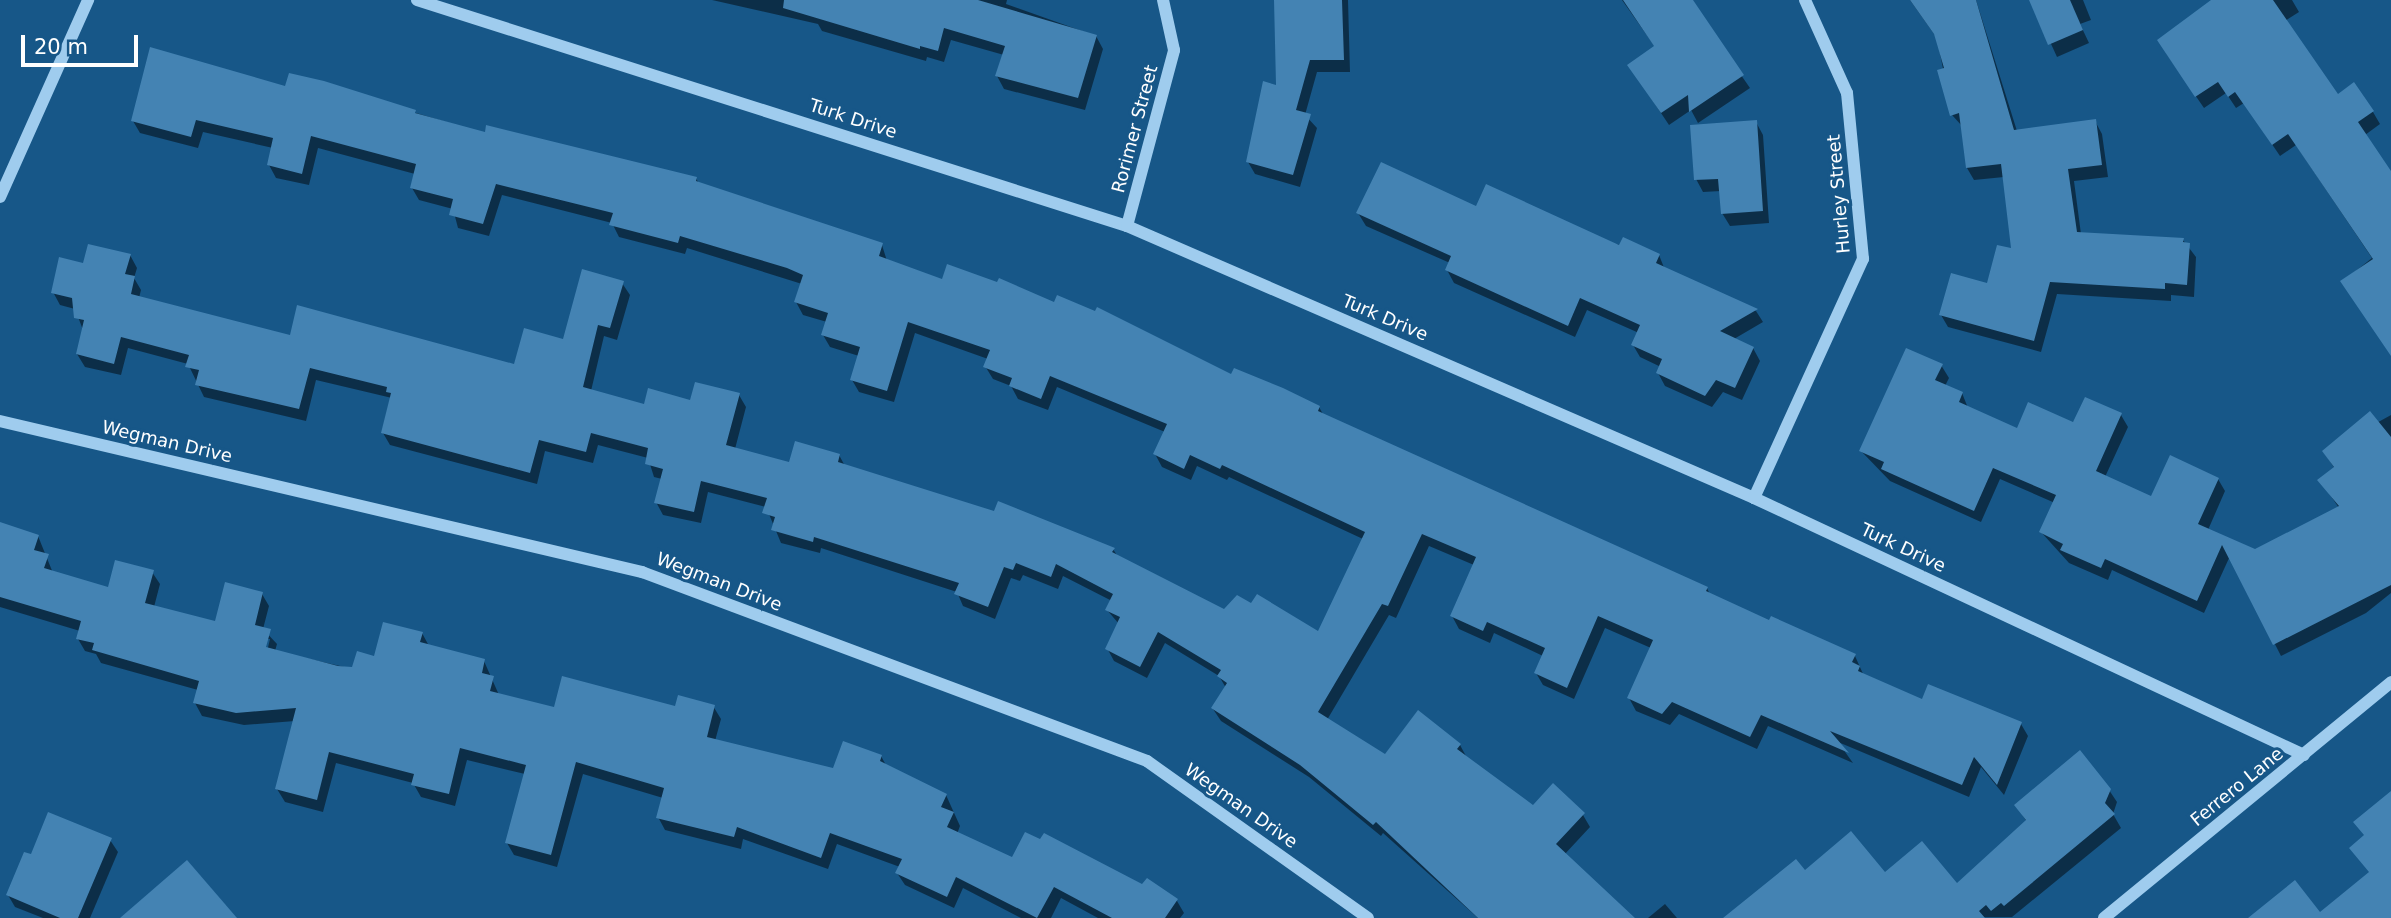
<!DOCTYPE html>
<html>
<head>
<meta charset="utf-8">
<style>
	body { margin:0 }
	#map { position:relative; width:2391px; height:918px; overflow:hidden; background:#175788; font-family:"DejaVu Sans",sans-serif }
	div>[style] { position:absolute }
	.shadow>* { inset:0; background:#0007 }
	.building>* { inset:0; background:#4483b3 }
	.minor>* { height:12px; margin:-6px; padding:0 6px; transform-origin:6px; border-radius:6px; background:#9fccee }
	span { translate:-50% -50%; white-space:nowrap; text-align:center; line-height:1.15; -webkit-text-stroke:6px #175788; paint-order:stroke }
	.street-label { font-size:18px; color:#fff }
	.scale { position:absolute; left:21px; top:35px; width:117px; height:32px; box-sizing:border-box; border:4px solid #fff; border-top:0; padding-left:9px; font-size:21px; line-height:24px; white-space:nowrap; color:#fff; -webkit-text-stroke:5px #175788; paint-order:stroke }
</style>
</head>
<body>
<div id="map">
	<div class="shadow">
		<div style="clip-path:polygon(712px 0,1007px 0,1006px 4px,1096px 36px,1103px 49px,1085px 110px,1004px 89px,997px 76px,1004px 55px,951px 40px,944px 62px,927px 57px,926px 61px,822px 31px,818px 24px)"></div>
		<div style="clip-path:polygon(1276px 0,1348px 0,1350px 72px,1317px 72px,1305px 115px,1317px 128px,1300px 187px,1255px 174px,1248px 162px,1278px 87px)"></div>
		<div style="clip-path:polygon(1622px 0,1689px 0,1750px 88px,1698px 123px,1691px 110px,1669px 125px,1637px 77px,1656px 48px)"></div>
		<div style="clip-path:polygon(1910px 0,1976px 0,2017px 131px,2095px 121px,2102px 134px,2108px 177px,2074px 181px,2081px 234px,2183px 240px,2196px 257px,2194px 297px,2171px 295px,2171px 301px,2057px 294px,2041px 352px,1948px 327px,1941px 315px,1988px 285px,2013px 251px,2004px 177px,1974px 180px,1967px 168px,1962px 126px,1952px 115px,1937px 38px)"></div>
		<div style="clip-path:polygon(2031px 0,2083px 0,2091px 20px,2080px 24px,2089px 43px,2057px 57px)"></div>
		<div style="clip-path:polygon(2214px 0,2292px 0,2299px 12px,2285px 21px,2338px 96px,2373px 112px,2380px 124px,2365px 135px,2391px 174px,2391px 354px,2342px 282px,2372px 258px,2296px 145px,2280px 156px,2244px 103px,2236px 108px,2226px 93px,2204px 108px,2166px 53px)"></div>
		<div style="clip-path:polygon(290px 75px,486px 134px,696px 178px,699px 184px,882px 245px,887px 261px,1319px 407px,1324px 416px,1707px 588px,1710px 595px,1770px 623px,1855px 656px,1864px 676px,1923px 702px,2021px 724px,2028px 736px,2004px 795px,1981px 767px,1969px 797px,1838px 742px,1853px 763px,1768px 726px,1757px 749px,1679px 714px,1670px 725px,1636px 711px,1629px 698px,1651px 648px,1605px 628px,1574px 699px,1543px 685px,1536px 673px,1543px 656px,1494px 633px,1490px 643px,1459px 629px,1452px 616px,1474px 565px,1429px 546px,1396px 618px,1389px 615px,1327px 720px,1385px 756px,1460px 745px,1467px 758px,1533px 807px,1583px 815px,1590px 827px,1564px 855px,1632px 918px,1478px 918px,1383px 833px,1381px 836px,1309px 777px,1221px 721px,1213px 709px,1226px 688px,1219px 676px,1165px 643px,1147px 678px,1114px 661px,1107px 648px,1119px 624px,1107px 610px,1112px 601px,1063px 576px,1058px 589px,1023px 575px,1020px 581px,1011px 578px,995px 619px,963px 606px,957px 592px,821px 548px,820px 553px,781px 543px,766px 507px,708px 492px,701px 523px,663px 515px,656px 502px,662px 479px,654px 477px,648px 458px,598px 445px,593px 463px,545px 451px,537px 484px,390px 445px,383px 433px,392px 398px,316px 380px,306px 421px,204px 397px,188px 364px,128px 348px,121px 375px,85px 367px,77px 354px,83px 330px,75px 309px,60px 305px,53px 292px,85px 265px,130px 255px,137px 268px,134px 278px,141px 290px,139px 298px,291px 337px,516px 366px,564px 341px,622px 283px,630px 295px,617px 340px,604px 336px,591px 391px,645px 406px,739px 395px,746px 407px,735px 449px,790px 465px,839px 455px,845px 466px,1113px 549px,1118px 557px,1224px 611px,1318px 634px,1363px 539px,1229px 477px,1227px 480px,1197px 466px,1191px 480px,1162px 467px,1155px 454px,1165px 432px,1057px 387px,1048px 410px,1018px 399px,1011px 386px,993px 379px,985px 366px,988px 359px,915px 333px,894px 402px,859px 392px,852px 380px,859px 356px,830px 347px,823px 335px,827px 322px,803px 315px,796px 302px,802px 284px,687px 248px,685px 254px,619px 237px,612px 223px,502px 195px,489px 236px,458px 228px,453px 209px,419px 200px,412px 188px,415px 174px,318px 148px,309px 185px,276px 178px,269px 165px,273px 148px,203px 132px,198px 148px,140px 133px,133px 121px,287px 88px)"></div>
		<div style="clip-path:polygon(1756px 122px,1763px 135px,1769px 223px,1730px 226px,1722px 213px,1721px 191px,1703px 192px,1696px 179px)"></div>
		<div style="clip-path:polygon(1477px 209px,1659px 255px,1665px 270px,1756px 311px,1763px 322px,1734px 339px,1753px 348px,1760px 361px,1742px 400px,1723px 392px,1712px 407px,1665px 386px,1658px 373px,1661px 367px,1640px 357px,1633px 345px,1639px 333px,1587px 310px,1575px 337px,1454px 283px,1447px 270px,1450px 263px,1366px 226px,1358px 213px)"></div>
		<div style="clip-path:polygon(1941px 365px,1949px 378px,1945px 386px,1962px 393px,1968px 408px,2017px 430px,2121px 415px,2128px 427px,2105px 477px,2152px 499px,2218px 479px,2225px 491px,2208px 530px,2255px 551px,2339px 508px,2320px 480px,2335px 469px,2324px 452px,2391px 415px,2391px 593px,2366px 613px,2281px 656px,2230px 556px,2204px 613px,2112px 570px,2108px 580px,2069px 563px,2041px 532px,2055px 503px,2000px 479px,1981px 522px,1890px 481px,1861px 451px)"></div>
		<div style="clip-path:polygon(evenodd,0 524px,38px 536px,53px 573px,109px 589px,152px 572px,160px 584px,154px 607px,216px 623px,262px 594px,269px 606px,263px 629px,277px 644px,275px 651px,353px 669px,422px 633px,429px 646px,484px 661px,499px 695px,555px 709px,713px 706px,721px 719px,715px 741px,834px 771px,881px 756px,887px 767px,946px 795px,960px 826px,957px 834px,1013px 859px,1143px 887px,1177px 901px,1184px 913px,1180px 918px,1098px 918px,1061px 898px,1051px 918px,1021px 918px,963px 888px,954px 908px,905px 885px,897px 873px,900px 867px,837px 844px,828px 869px,743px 839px,741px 849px,665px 830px,658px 817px,663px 798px,583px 774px,557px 867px,514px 855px,507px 843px,525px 774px,467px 760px,455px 806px,421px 797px,413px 783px,336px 763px,323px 812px,285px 802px,277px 789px,295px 721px,244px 725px,202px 716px,195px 703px,198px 690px,101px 663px,96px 654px,85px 651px,78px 639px,80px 631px,0 607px,0 524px,267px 639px,270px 639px,266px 656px,262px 655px,267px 639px)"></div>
		<div style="clip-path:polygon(2109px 790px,2117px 802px,2113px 814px,2121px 828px,2012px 917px,1756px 918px,1805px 872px,1884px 875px,1956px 886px,2027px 822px,2016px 805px)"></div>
		<div style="clip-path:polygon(110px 840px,118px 852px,90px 918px,43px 918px,15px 907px,8px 895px,32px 856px)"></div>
		<div style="clip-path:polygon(1665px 904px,1677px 918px,1648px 918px)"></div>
	</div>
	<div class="building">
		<div style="clip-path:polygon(784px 0,978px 0,1097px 35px,1078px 98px,995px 76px,1005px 46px,944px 28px,938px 51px,920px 46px,920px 49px,783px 8px)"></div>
		<div style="clip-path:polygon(1274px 0,1342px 0,1344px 60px,1310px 60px,1296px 110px,1311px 114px,1293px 175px,1246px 162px,1263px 81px,1276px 85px)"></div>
		<div style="clip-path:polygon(1623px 0,1693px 0,1744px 75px,1689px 112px,1688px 95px,1661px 113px,1627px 65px,1654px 46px)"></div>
		<div style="clip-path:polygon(1910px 0,1976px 0,2014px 130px,2096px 119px,2102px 165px,2068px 169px,2077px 232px,2184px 238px,2183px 242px,2190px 243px,2187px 285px,2165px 283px,2165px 289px,2050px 282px,2034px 341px,1939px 315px,1951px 273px,1987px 283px,1997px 245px,2011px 248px,2001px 164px,1966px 168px,1959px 113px,1950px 116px,1937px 70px,1944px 68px,1934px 34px)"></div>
		<div style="clip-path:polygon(2029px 0,2070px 0,2083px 30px,2048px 45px)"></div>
		<div style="clip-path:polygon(2211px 0,2273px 0,2338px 94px,2354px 82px,2374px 111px,2358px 122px,2391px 171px,2391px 356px,2340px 281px,2373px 259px,2288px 134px,2272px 145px,2235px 92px,2228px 97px,2218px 82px,2195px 97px,2157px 40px)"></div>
		<div style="clip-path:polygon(150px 47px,285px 86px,289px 73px,324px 81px,416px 110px,415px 113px,485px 132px,486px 125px,697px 177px,696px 181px,883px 243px,879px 256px,942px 279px,947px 264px,997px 282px,999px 278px,1054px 302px,1057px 295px,1095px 311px,1097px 307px,1231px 374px,1234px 368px,1283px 388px,1320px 406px,1318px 411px,1708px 587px,1706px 591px,1769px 620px,1771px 616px,1856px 654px,1852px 662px,1860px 666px,1858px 671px,1922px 699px,1928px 684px,2022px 722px,1997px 785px,1974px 757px,1962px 785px,1830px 731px,1849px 753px,1761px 715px,1750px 737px,1672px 702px,1662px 714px,1627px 698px,1653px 640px,1598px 616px,1567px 688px,1534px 673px,1545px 648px,1487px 622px,1483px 631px,1450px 616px,1476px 557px,1422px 534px,1388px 606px,1382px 604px,1318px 712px,1385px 754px,1418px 710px,1461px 744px,1457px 749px,1533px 805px,1553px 783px,1585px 813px,1556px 844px,1635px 918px,1478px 918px,1376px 822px,1373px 825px,1300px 765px,1211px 708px,1227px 683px,1217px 676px,1221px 670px,1158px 632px,1140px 667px,1105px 649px,1120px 617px,1105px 610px,1113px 594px,1056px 564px,1051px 577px,1016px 563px,1013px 570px,1004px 567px,988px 607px,954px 594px,959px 583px,814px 537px,813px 542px,771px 530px,775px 517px,762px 513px,767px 498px,701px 481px,694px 512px,654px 503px,663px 469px,645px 464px,648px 448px,591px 433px,586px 452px,539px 440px,530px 473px,381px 433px,391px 393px,386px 392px,387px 387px,310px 368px,299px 409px,195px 385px,199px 370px,185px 367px,189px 355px,121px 337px,114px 364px,76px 354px,84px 320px,74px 318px,72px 298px,51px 293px,59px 257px,83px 263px,88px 244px,131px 254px,125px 274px,135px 276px,131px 294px,290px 335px,297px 305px,514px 364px,524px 328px,563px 339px,582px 269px,624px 281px,610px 328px,598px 325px,583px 387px,644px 404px,648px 388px,690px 400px,695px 382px,740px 393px,726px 445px,789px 462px,795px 441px,840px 454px,838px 462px,994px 511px,998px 501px,1115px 548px,1112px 552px,1224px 609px,1237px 595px,1251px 603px,1257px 594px,1318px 631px,1365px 532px,1222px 465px,1220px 469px,1190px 455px,1184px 469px,1153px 454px,1167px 424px,1050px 376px,1041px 399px,1009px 386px,1012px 378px,983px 367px,990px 350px,908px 322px,887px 391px,850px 380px,860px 347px,821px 335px,828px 313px,794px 302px,803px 275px,787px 268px,680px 236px,678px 243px,609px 225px,613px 213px,496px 184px,483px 224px,449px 215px,453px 199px,410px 188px,416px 164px,311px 136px,302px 174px,267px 165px,273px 138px,196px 120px,191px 137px,131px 121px)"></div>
		<div style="clip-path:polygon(1757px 120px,1763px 211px,1721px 214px,1718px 179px,1694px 180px,1690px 125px)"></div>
		<div style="clip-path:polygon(1381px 162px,1476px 206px,1486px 184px,1619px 245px,1623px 237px,1660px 254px,1656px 263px,1758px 309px,1720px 331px,1754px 347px,1735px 388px,1716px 380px,1705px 396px,1656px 373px,1662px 359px,1631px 345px,1640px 325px,1580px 298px,1568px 326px,1445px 270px,1451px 256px,1356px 213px)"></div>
		<div style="clip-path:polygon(1906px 348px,1943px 364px,1935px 380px,1963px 392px,1959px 402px,2017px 428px,2028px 402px,2073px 422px,2085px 397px,2122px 413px,2096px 471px,2151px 496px,2170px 455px,2219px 478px,2198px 524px,2255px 549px,2339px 506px,2317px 480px,2334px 467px,2322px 451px,2370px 411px,2391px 437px,2391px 585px,2273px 645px,2222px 545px,2197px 601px,2105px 559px,2101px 568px,2060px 550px,2063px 544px,2039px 532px,2056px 495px,1993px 468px,1974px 511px,1881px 469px,1884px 462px,1859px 451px)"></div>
		<div style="clip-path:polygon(0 522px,39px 535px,34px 550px,49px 554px,44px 568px,108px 587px,115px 560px,154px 570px,145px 603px,215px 621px,225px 582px,263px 592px,255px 625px,271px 629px,266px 647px,338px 666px,352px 667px,357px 651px,374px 656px,383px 622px,423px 632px,420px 642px,485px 659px,482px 673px,494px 676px,490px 691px,554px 707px,562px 676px,675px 706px,678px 695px,715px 705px,707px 737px,833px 768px,843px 741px,882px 755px,880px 761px,947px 794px,941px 807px,954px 812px,947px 827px,1012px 857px,1025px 832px,1040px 839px,1044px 833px,1142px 884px,1147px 878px,1178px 899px,1165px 918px,1112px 918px,1054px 887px,1037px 918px,956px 877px,947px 897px,895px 873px,902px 859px,830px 833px,821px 858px,737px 827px,734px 837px,656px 818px,664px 788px,576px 762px,551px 855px,505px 843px,526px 765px,460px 748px,449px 794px,411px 785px,414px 774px,329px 752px,317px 800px,275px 789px,296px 708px,236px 713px,193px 703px,199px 681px,92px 650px,94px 643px,76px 639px,81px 621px,0 597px)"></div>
		<div style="clip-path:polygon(2080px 750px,2111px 789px,2105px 803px,2115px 814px,2004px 906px,2001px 903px,1991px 911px,1986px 905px,1979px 911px,1985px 918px,1723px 918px,1796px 859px,1805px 870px,1851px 831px,1885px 872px,1922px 841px,1957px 883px,2026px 820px,2014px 805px)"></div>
		<div style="clip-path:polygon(2391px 791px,2391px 918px,2248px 918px,2295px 880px,2320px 912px,2369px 872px,2349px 848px,2364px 835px,2353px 822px)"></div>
		<div style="clip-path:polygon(48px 812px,112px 838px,78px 918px,60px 918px,6px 895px,24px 852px,31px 854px)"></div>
		<div style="clip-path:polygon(187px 860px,237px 918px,120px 918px)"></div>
	</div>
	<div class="minor">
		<div style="left:417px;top:0;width:745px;rotate:17.66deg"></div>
		<div style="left:1127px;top:226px;width:683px;rotate:23.45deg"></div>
		<div style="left:1754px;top:498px;width:607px;rotate:25.05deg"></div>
		<div style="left:0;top:197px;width:216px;rotate:-65.9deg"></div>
		<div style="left:1127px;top:226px;width:182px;rotate:-75deg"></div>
		<div style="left:1174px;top:50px;width:51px;rotate:-102.4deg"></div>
		<div style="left:0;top:421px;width:660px;rotate:13.24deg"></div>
		<div style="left:642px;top:572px;width:539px;rotate:20.52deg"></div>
		<div style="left:1147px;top:761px;width:271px;rotate:35.4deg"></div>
		<div style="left:1754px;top:498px;width:263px;rotate:-65.5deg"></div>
		<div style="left:1863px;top:259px;width:167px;rotate:-95.5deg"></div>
		<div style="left:1847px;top:93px;width:102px;rotate:-114.3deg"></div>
		<div style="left:2104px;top:918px;width:372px;rotate:-39.4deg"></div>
	</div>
	<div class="street-label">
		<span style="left:853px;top:119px;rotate:18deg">Turk Drive</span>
		<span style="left:1135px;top:129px;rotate:-75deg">Rorimer Street</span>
		<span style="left:1839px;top:194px;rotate:-95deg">Hurley Street</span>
		<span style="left:1385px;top:318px;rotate:23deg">Turk Drive</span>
		<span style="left:167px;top:442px;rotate:13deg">Wegman Drive</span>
		<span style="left:1903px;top:548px;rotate:25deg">Turk Drive</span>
		<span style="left:719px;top:582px;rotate:21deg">Wegman Drive</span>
		<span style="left:2237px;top:787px;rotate:-39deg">Ferrero Lane</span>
		<span style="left:1241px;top:806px;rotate:35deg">Wegman Drive</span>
	</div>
	<div class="scale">20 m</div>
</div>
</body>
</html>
